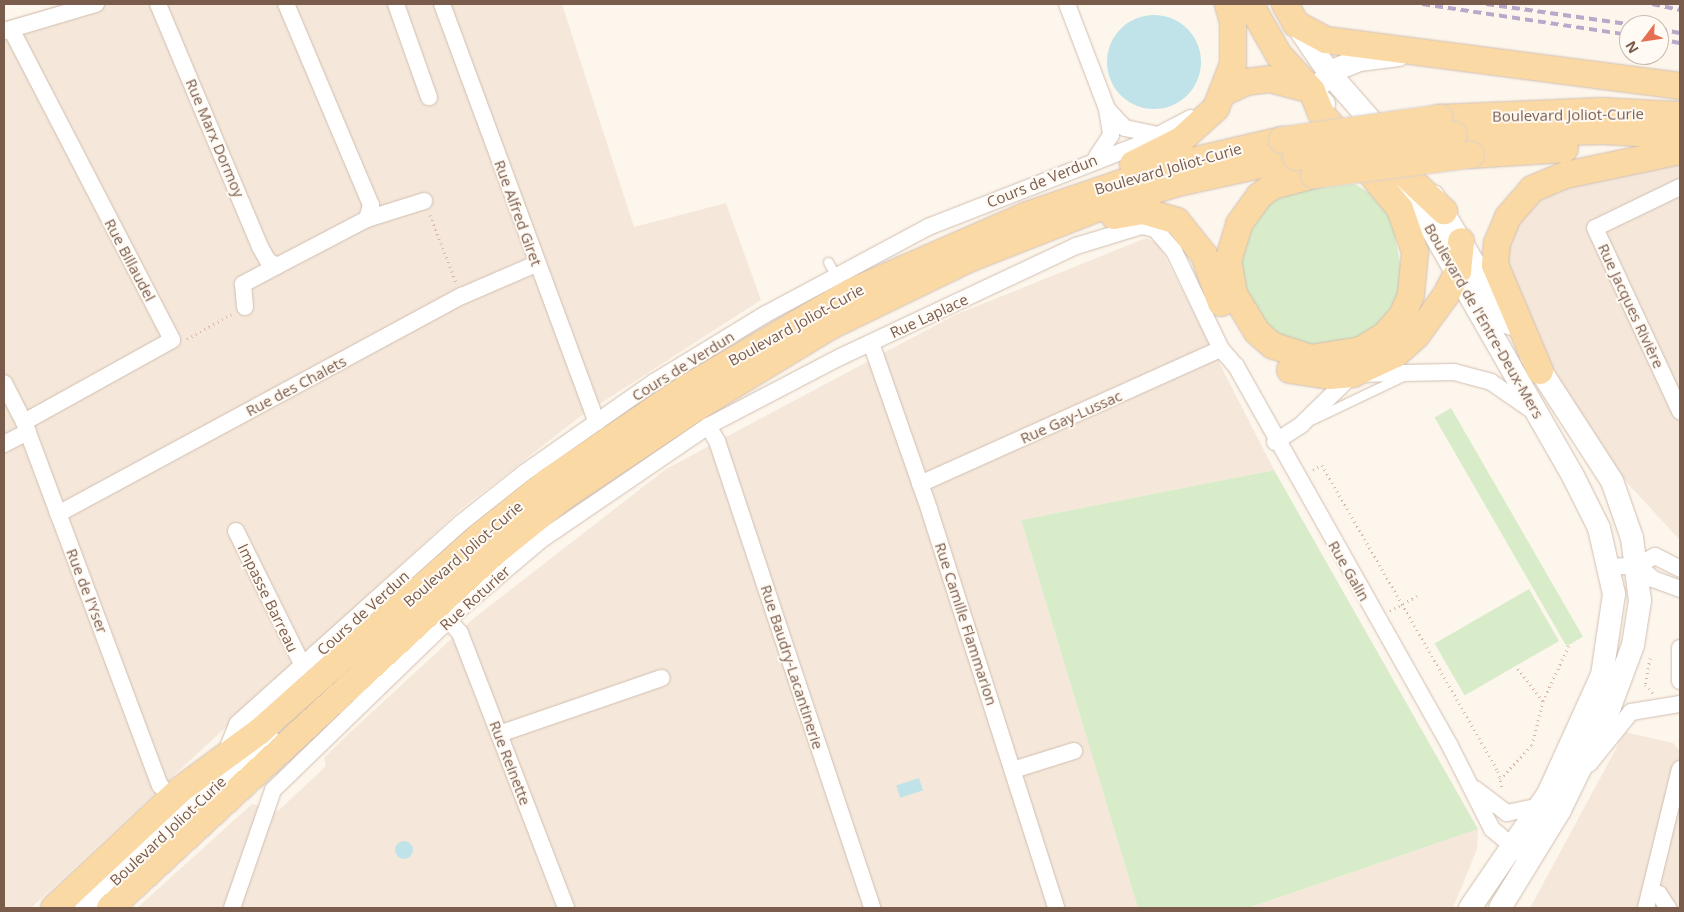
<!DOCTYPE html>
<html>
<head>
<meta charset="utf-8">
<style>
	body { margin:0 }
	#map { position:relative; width:1684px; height:912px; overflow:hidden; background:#fdf6ec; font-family:"Open Sans",sans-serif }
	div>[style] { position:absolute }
	.residential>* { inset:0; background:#f5e8da }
	.green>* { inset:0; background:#d8ecc9; transform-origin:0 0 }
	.water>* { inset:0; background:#bfe3e8; transform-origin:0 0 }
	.round { border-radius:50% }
	.path>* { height:3px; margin-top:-1.5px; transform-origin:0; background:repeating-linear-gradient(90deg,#d9b8a5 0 1px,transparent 0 5px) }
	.roads { filter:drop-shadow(0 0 1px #d1beb0) drop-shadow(0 0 1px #d1beb0) }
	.lane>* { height:9px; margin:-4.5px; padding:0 4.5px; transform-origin:4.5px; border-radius:4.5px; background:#fff }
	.street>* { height:16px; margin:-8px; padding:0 8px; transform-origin:8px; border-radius:8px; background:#fff }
	.secondary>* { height:22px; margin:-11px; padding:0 11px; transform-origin:11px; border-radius:11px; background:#fff }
	.primary>* { height:26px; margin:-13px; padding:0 13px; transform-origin:13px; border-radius:13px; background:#fbd9a5 }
	.rail>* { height:4px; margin-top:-2px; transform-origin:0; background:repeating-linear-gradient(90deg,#b9a8c9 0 8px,transparent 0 13px) }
	.bridges { filter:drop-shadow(0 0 1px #dad1cd) drop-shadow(0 0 1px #dad1cd) }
	.primary-bridge>* { height:26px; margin:-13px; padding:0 13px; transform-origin:13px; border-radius:13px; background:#fbd9a5 }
	span { translate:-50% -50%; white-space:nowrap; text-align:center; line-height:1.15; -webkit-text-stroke:4px #fffaf3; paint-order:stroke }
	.street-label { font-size:15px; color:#7a5c4d }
	.frame { position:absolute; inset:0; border:5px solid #7a5c4d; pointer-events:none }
	.north { position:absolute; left:1619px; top:15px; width:50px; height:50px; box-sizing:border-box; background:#fffaf3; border:1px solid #cabbb1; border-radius:50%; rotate:239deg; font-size:14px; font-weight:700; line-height:20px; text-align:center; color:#7a5c4d }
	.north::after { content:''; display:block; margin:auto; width:18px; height:22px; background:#e76f51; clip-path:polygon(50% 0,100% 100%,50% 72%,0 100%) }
</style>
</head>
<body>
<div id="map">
	<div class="residential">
		<div style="clip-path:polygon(63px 4px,562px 4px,634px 227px,726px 203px,761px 300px,581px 416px,460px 510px,31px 908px,4px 908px,4px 21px)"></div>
		<div style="clip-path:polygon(1680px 162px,1680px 540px,1618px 473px,1564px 394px,1502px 269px,1509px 229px,1532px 198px,1575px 181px)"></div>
		<div style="clip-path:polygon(1146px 238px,1158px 243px,1274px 470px,1021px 520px,1138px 908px,137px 908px,252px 804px,278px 811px,326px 766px,324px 758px,345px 737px,473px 619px,666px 469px,955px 315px)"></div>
		<div style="clip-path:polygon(1625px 732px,1673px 743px,1680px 751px,1680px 908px,1530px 908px)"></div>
		<div style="clip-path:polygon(1478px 829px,1477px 849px,1453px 908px,1248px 908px)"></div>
	</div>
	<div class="green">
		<div style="clip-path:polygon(1355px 184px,1379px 199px,1392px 220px,1402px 274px,1397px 301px,1380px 323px,1357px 339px,1330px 346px,1302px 344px,1276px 333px,1255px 314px,1242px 289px,1237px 262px,1242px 234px,1275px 191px)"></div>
		<div style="left:1451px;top:408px;width:264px;height:19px;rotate:60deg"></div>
		<div style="clip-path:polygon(1274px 470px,1478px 829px,1248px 908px,1138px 908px,1021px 520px)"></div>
		<div style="left:1529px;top:589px;width:60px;height:109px;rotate:60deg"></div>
	</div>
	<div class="water">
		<div class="round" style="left:1107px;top:15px;width:94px;height:94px"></div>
		<div style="left:919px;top:778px;width:13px;height:24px;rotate:72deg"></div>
		<div class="round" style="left:395px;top:841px;width:18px;height:18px"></div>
	</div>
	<div class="path">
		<div style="left:430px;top:215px;width:72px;rotate:68.8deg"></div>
		<div style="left:187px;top:339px;width:51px;rotate:-29.1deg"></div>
		<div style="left:1313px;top:470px;width:10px;rotate:-29deg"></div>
		<div style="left:1322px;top:465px;width:353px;rotate:60.1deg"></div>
		<div style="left:1498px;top:771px;width:18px;rotate:77deg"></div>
		<div style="left:1390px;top:611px;width:31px;rotate:-29deg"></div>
		<div style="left:1650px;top:658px;width:27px;rotate:100deg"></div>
		<div style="left:1645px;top:685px;width:11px;rotate:45deg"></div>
		<div style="left:1543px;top:701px;width:62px;rotate:-65.1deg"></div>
		<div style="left:1500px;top:779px;width:47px;rotate:-46.7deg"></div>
		<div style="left:1532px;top:745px;width:45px;rotate:-76deg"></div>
		<div style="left:1543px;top:701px;width:44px;rotate:-127.6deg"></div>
	</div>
	<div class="roads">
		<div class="lane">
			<div style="left:828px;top:262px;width:16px;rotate:60deg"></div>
			<div style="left:1313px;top:419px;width:100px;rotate:-25.5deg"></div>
		</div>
		<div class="street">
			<div style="left:158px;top:4px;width:264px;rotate:67.2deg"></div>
			<div style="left:260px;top:247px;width:16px;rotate:60deg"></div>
			<div style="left:268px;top:261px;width:10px;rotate:29deg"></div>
			<div style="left:277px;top:266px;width:102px;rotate:-27.6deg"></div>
			<div style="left:367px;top:219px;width:15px;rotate:-74deg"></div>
			<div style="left:371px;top:205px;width:218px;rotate:-112.9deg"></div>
			<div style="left:396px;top:4px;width:99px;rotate:70.5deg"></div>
			<div style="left:442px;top:4px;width:446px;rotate:69.7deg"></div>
			<div style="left:1067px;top:4px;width:112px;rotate:69.1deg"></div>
			<div style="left:1107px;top:109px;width:26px;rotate:81deg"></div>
			<div style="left:1111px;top:135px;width:27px;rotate:123deg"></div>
			<div style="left:11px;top:29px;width:350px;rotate:62.6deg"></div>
			<div style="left:172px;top:340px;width:169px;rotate:151deg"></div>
			<div style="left:4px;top:31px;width:96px;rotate:-16.4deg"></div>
			<div style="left:1107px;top:109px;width:26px;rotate:47deg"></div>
			<div style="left:1125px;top:128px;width:35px;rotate:12deg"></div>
			<div style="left:1680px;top:187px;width:94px;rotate:154.2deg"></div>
			<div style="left:1595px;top:228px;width:202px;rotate:65.1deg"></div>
			<div style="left:367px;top:219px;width:60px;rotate:-17.5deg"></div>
			<div style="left:245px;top:307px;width:23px;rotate:-95deg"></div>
			<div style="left:243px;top:284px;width:38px;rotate:-28deg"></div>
			<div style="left:871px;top:343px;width:176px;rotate:70.7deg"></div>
			<div style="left:929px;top:509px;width:419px;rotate:72.3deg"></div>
			<div style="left:4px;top:383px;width:44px;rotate:62.9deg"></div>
			<div style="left:24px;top:422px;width:388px;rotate:69.5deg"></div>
			<div style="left:160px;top:785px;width:17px;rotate:50deg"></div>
			<div style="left:708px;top:426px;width:17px;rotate:59deg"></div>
			<div style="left:717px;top:441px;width:492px;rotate:71.6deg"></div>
			<div style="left:1275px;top:442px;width:31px;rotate:-33deg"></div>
			<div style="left:1301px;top:425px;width:73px;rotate:-44.4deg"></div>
			<div style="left:1353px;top:374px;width:101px;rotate:-1.1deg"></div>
			<div style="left:1454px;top:372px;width:38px;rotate:15deg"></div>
			<div style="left:1491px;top:382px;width:47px;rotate:34.7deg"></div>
			<div style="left:4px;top:444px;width:27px;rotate:-27deg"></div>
			<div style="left:920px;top:484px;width:330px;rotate:-24.2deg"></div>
			<div style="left:58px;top:514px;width:459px;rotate:-28.4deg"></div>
			<div style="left:462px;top:296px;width:81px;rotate:-23.4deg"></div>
			<div style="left:236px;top:531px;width:148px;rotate:63.6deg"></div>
			<div style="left:1638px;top:565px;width:21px;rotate:43deg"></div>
			<div style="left:1653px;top:579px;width:29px;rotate:20deg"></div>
			<div style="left:1611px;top:567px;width:27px;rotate:-4deg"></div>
			<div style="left:1638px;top:565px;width:19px;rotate:-28deg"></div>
			<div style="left:1655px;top:556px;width:28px;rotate:27deg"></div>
			<div style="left:449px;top:621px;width:16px;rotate:47deg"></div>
			<div style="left:460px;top:633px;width:295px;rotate:68.9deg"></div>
			<div style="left:1680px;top:648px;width:33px;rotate:90deg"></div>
			<div style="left:499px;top:734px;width:172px;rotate:-19deg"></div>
			<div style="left:224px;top:757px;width:35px;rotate:-68deg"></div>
			<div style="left:237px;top:724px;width:301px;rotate:-41.9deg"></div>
			<div style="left:461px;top:523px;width:80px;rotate:-38.4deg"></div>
			<div style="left:524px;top:473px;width:159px;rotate:-35deg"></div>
			<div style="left:654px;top:382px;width:131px;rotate:-31.3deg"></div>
			<div style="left:766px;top:314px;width:184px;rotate:-28.2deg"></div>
			<div style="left:928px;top:227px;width:229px;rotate:-21.3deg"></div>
			<div style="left:1141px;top:144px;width:56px;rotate:-27.5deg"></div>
			<div style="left:1589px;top:764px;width:67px;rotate:-51.1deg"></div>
			<div style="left:1631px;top:712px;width:50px;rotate:-9.3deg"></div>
			<div style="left:1013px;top:770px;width:64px;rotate:-17.3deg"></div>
			<div style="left:1475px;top:789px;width:40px;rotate:37deg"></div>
			<div style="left:1507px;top:813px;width:35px;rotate:-12deg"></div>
			<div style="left:1651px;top:892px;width:8px;rotate:14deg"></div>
			<div style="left:1659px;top:894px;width:17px;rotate:57deg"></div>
			<div style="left:232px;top:908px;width:125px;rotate:-70.8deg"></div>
			<div style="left:273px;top:790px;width:263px;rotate:-44.1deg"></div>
			<div style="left:462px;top:607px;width:104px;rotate:-40.3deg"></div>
			<div style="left:541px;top:540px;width:202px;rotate:-34.3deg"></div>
			<div style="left:708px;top:426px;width:149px;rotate:-27.6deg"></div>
			<div style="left:840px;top:357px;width:261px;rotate:-25.2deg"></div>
			<div style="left:1076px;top:246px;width:69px;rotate:-16.9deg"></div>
			<div style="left:1142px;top:226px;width:13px;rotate:13deg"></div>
			<div style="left:1155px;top:229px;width:29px;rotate:49deg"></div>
			<div style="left:1174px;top:251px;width:109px;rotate:64.4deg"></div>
			<div style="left:1221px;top:349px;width:23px;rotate:49deg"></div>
			<div style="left:1236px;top:366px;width:436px;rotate:60.6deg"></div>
			<div style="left:1450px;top:746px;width:93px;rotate:63.2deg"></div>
			<div style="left:1492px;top:829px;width:38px;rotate:40deg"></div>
			<div style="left:1646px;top:908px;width:143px;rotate:-76.3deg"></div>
		</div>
		<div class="secondary">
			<div style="left:1296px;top:24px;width:60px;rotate:55.8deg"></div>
			<div style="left:1330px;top:74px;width:85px;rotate:48.8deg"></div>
			<div style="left:1324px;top:104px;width:18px;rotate:-133deg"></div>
			<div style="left:1312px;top:91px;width:33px;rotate:-41deg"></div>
			<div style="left:1337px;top:69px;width:24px;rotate:-22deg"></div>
			<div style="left:1359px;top:60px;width:40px;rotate:-7.1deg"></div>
			<div style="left:1381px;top:167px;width:71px;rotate:49.6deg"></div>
			<div style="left:1427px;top:221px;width:294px;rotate:60.2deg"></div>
			<div style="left:1573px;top:476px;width:58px;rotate:63.4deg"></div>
			<div style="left:1599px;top:528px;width:68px;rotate:77.2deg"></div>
			<div style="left:1614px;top:594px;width:82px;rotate:98.4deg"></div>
			<div style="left:1602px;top:675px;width:131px;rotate:114.4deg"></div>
			<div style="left:1548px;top:794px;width:138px;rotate:124.4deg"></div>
			<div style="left:1433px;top:196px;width:149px;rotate:58.8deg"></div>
			<div style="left:86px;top:908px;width:249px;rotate:-43.4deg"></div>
			<div style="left:1500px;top:908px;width:115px;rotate:-58.5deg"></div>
			<div style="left:1560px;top:810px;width:114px;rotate:-64.1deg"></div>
			<div style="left:1610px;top:707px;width:66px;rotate:-69.6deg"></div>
			<div style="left:1633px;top:645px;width:45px;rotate:-81deg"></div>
			<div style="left:1640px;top:601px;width:64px;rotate:-97.2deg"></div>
			<div style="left:1632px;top:538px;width:60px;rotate:-109.3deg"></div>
			<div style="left:1612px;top:481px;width:149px;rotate:-122.9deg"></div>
		</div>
		<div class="primary">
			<div style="left:1250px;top:4px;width:59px;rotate:60.4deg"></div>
			<div style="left:1279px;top:55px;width:49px;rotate:47.5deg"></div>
			<div style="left:1312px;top:91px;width:24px;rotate:68deg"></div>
			<div style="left:1321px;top:113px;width:124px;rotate:50.5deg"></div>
			<div style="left:1400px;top:209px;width:46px;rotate:70.8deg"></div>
			<div style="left:1415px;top:252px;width:43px;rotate:95.3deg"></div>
			<div style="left:1411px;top:295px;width:23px;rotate:113deg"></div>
			<div style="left:1402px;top:316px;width:25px;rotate:132deg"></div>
			<div style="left:1385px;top:335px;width:28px;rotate:148deg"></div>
			<div style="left:1361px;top:350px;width:51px;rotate:170.9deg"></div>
			<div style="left:1311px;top:358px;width:40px;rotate:-162deg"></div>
			<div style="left:1273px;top:346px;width:21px;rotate:-139deg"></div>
			<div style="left:1257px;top:332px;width:44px;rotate:-121.2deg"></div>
			<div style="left:1234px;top:294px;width:34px;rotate:-100deg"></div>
			<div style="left:1228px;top:261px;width:39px;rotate:-73deg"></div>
			<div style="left:1239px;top:224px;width:34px;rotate:-54deg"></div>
			<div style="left:1259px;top:196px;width:17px;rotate:-36deg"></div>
			<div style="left:1273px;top:186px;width:42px;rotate:-15deg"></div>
			<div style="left:1285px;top:4px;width:23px;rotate:61deg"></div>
			<div style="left:1296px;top:24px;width:34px;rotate:28deg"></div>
			<div style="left:1326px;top:40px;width:357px;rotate:7.4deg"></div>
			<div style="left:1225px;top:92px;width:23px;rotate:-25deg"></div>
			<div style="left:1246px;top:82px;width:23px;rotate:-7deg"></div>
			<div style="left:1269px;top:79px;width:40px;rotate:14.4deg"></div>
			<div style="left:1439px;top:118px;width:163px;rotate:-2.5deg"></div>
			<div style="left:1602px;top:111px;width:78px;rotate:2.9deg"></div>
			<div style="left:1457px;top:135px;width:145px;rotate:-1.6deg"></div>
			<div style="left:1602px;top:131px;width:78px;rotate:2.9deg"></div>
			<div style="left:1380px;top:151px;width:88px;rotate:43.2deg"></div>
			<div style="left:1471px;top:155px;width:94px;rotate:-3.7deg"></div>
			<div style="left:1133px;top:164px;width:54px;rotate:-26.6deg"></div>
			<div style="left:1181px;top:140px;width:47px;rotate:-42.4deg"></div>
			<div style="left:1216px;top:108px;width:47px;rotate:-68.9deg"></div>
			<div style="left:1233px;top:64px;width:42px;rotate:-90deg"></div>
			<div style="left:1233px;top:22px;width:19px;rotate:-106deg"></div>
			<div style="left:1114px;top:216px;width:29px;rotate:-10deg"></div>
			<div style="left:1143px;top:211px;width:35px;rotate:16deg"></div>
			<div style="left:1177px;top:221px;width:43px;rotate:51.5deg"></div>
			<div style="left:1204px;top:255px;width:51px;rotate:70.5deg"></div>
			<div style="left:1290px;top:370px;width:40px;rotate:8.5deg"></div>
			<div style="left:1330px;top:376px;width:23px;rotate:-5deg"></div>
			<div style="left:1353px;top:374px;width:47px;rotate:-24.9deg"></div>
			<div style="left:1396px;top:354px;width:28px;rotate:-42deg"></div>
			<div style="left:1417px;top:335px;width:49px;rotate:-54.1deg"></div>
			<div style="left:1446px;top:295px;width:27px;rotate:-63deg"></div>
			<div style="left:1458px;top:271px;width:30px;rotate:-84deg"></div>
			<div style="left:1540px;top:371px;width:115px;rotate:-113deg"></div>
			<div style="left:1495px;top:265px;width:22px;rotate:-85deg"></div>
			<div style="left:1497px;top:243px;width:28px;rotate:-67deg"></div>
			<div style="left:1508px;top:217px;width:37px;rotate:-49deg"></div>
			<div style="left:1532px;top:189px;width:36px;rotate:-23deg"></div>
			<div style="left:1565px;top:175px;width:117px;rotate:-11.8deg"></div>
			<div style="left:54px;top:908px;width:174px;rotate:-43.1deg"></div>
			<div style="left:181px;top:789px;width:98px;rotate:-36.3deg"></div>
			<div style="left:260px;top:731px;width:295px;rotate:-41.6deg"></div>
			<div style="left:481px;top:535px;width:88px;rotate:-38.6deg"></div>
			<div style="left:550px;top:480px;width:163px;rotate:-34deg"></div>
			<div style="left:685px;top:389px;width:192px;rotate:-30.3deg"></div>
			<div style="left:851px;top:292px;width:192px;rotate:-23.6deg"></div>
			<div style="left:1027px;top:215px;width:152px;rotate:-18.8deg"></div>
			<div style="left:1171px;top:166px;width:114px;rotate:-13.2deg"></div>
			<div style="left:110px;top:908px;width:524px;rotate:-42.76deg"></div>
			<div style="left:495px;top:552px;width:87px;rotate:-39deg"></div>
			<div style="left:563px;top:497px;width:160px;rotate:-33.8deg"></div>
			<div style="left:696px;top:408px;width:156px;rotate:-31.3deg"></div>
			<div style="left:829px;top:327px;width:156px;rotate:-25.9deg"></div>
			<div style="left:969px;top:259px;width:147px;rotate:-21.5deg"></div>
			<div style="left:1106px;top:205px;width:75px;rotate:-17deg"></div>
			<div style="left:1178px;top:183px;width:121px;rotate:-12.4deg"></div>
		</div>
	</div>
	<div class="rail">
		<div style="left:1422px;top:4px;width:209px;rotate:8.5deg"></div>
		<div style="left:1486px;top:4px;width:148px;rotate:8.1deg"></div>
		<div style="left:1652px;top:4px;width:29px;rotate:12deg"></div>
		<div style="left:1659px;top:29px;width:21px;rotate:11deg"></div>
		<div style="left:1659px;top:39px;width:21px;rotate:11deg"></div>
	</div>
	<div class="bridges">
		<div class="primary-bridge">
			<div style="left:1282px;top:140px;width:159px;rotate:-8deg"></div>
			<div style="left:1296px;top:157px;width:159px;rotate:-8deg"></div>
			<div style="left:1314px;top:175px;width:158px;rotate:-7.3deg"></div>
		</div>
	</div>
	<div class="street-label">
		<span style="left:1568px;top:115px;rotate:-1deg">Boulevard Joliot-Curie</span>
		<span style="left:215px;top:138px;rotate:67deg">Rue Marx Dormoy</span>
		<span style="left:1168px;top:169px;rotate:-16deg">Boulevard Joliot-Curie</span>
		<span style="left:1042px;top:181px;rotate:-22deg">Cours de Verdun</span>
		<span style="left:518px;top:213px;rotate:70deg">Rue Alfred Giret</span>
		<span style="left:130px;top:260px;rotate:62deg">Rue Billaudel</span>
		<span style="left:1631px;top:306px;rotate:65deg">Rue Jacques Rivière</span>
		<span style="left:929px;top:316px;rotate:-25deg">Rue Laplace</span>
		<span style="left:1484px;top:321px;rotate:60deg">Boulevard de l'Entre-Deux-Mers</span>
		<span style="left:796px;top:325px;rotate:-29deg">Boulevard Joliot-Curie</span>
		<span style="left:683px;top:366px;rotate:-32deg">Cours de Verdun</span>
		<span style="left:296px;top:386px;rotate:-28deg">Rue des Chalets</span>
		<span style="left:1071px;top:417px;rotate:-24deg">Rue Gay-Lussac</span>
		<span style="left:463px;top:554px;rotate:-41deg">Boulevard Joliot-Curie</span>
		<span style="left:1349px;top:571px;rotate:60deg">Rue Galin</span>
		<span style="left:87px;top:591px;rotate:69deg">Rue de l'Yser</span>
		<span style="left:268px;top:598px;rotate:64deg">Impasse Barreau</span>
		<span style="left:475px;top:598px;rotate:-42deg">Rue Roturier</span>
		<span style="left:363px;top:613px;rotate:-42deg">Cours de Verdun</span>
		<span style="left:966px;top:624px;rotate:72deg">Rue Camille Flammarion</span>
		<span style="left:792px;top:667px;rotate:72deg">Rue Baudry-Lacantinerie</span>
		<span style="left:510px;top:763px;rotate:69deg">Rue Reinette</span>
		<span style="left:168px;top:831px;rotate:-43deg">Boulevard Joliot-Curie</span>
	</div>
	<div class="frame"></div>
	<div class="north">N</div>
</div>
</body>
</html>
